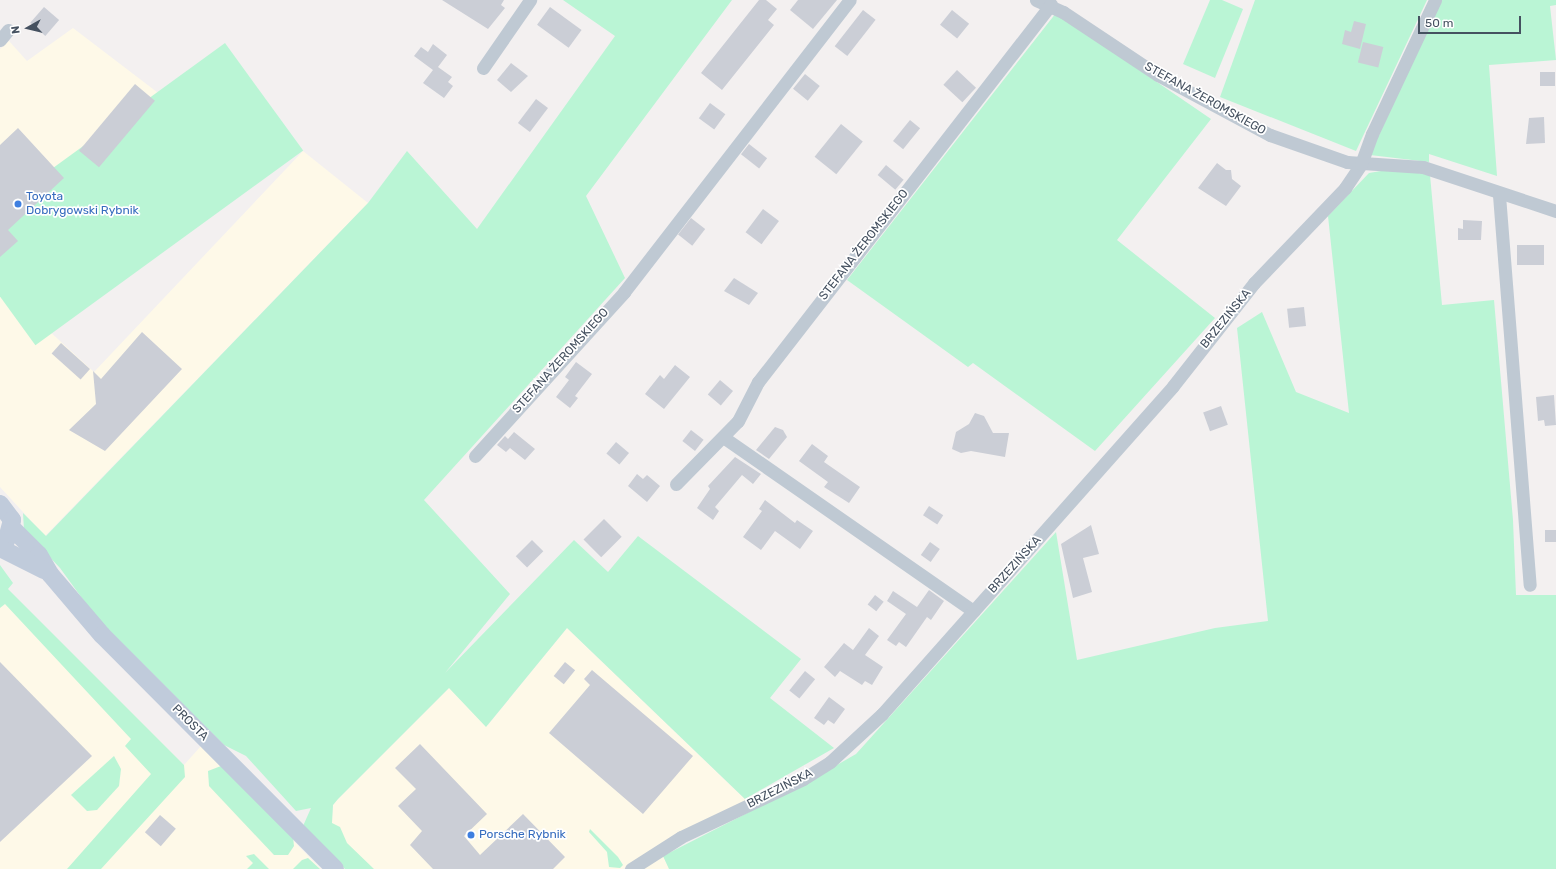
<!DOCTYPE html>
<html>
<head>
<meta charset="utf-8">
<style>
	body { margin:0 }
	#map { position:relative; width:1556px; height:869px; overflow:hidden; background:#f3f0f0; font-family:Rubik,sans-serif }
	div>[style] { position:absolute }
	.commercial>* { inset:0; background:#fef9e8 }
	.green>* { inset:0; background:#baf5d5; transform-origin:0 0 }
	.building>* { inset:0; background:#cbced6; transform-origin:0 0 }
	.minor>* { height:13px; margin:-6.5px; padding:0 6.5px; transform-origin:6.5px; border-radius:6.5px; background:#bfc9d3 }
	.secondary>* { height:18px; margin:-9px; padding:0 9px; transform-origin:9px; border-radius:9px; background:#c0cbdb }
	.dots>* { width:11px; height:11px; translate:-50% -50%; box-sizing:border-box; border:2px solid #fff; border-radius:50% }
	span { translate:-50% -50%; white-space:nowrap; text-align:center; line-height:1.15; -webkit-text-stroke:3.5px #fff; paint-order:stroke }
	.street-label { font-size:12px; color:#455160 }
	.shop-label { font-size:12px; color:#366cbe }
	.left { translate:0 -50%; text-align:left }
	.north { position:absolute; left:8px; top:8px; width:40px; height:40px; -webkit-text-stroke:3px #fff; paint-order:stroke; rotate:262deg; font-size:11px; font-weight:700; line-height:16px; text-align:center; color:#455160 }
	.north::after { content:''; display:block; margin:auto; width:14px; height:18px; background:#455160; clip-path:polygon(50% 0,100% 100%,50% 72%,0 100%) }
	.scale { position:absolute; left:1418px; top:16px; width:103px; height:18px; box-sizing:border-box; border:2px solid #455160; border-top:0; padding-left:5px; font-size:12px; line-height:14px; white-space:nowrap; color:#455160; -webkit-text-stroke:3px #fff; paint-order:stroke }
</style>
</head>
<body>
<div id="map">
	<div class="commercial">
		<div style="clip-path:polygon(73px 28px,170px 102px,2px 288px,94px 372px,303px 151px,368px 203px,45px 536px,0 487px,0 49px,9px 41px,27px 61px)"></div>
		<div style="clip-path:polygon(0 582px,184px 765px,201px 746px,321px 869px,0 869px)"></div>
		<div style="clip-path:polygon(567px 628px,750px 804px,623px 869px,365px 869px,331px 829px,333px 805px,338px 799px,450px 687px,488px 725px)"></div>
		<div style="clip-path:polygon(663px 856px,669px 869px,641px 869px)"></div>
	</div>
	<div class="green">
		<div style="clip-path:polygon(563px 0,732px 0,586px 196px,625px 278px,424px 500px,510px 594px,445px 673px,574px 540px,608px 572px,638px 536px,801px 659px,770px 698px,834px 748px,745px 799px,567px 628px,486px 727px,449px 688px,338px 799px,333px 805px,332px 823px,340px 827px,347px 843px,374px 869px,345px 869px,303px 826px,311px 808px,296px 811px,246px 756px,224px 745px,95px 616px,60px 568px,24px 530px,23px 513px,46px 536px,368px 203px,407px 151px,477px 229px,615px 36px)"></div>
		<div style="clip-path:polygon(1210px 0,1222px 0,1243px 9px,1215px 78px,1183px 64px)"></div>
		<div style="clip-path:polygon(1255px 0,1427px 0,1356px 151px,1220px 97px)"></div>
		<div style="clip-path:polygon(1440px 0,1556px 0,1556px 5px,1550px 6px,1556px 60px,1489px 65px,1497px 176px,1429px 154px,1429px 162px,1370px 155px)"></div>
		<div style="clip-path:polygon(1056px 13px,1211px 119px,1117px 240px,1215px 318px,1095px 451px,973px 363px,968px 367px,847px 280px)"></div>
		<div style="left:225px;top:43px;width:133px;height:331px;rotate:54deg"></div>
		<div style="clip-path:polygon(1393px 169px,1430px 175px,1442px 305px,1494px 300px,1513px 520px,1516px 595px,1556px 595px,1556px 869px,669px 869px,663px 856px,804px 784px,856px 754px,1056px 532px,1077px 660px,1215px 628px,1268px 621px,1237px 328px,1262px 312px,1296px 392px,1349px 413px,1328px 216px,1369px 173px)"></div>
		<div style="clip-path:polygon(0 565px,13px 583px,8px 589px,184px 765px,185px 777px,101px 869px,67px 869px,151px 774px,125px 746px,131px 739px,5px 604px,0 608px)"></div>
		<div style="clip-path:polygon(114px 756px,121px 769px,119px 786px,97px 810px,87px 811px,71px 795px)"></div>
		<div style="clip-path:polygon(221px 766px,293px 837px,294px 846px,288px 855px,274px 855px,209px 786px,208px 771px)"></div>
		<div style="clip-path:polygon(590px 829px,618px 857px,623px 865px,620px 868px,609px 867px,607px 852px,589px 832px)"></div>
		<div style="clip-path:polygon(254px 854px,269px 869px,247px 869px,253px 863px,246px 856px)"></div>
		<div style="clip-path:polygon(308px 858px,320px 869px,293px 869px,302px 860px)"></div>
	</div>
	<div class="building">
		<div style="clip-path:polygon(442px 0,504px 0,501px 5px,505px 8px,488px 29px)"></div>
		<div style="clip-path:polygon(759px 0,766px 0,777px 9px,768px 20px,774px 25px,722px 90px,701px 73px)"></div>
		<div style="clip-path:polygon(798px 0,837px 0,813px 29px,790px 10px)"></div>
		<div style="left:44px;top:7px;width:20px;height:21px;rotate:41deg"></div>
		<div style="left:550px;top:7px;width:39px;height:22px;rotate:36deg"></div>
		<div style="left:863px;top:10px;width:16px;height:46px;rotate:38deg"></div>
		<div style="left:952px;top:10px;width:22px;height:19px;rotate:39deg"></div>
		<div style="clip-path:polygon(1354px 21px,1366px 24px,1360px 49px,1342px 44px,1345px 30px,1351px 32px)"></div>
		<div style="left:1363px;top:42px;width:21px;height:21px;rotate:14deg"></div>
		<div style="clip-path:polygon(433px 44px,447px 55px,438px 67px,452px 77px,448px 82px,453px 86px,444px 98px,423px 83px,433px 70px,414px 56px,421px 47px,428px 52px)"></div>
		<div style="clip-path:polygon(511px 63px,528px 76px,511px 92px,497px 80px)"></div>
		<div style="left:957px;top:70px;width:26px;height:20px;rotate:43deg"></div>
		<div style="left:1555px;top:72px;width:14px;height:15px;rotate:90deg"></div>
		<div style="left:805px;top:74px;width:19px;height:19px;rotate:39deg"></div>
		<div style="left:135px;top:84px;width:26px;height:87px;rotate:40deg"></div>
		<div style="left:536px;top:99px;width:15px;height:30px;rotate:37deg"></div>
		<div style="left:710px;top:103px;width:19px;height:19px;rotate:36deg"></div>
		<div style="clip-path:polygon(1544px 117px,1545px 143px,1526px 144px,1529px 118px)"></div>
		<div style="left:910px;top:120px;width:13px;height:27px;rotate:39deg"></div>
		<div style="left:841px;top:124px;width:28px;height:42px;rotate:39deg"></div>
		<div style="clip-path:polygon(18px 128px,64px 178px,8px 230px,18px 241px,0 257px,0 145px)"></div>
		<div style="left:749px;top:144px;width:23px;height:13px;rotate:38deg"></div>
		<div style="clip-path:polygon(1217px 163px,1226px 170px,1231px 170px,1232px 179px,1241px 186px,1226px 206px,1198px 188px)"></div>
		<div style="left:886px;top:165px;width:23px;height:13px;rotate:40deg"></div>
		<div style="left:763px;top:209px;width:20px;height:29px;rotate:37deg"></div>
		<div style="left:691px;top:218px;width:18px;height:21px;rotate:38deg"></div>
		<div style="clip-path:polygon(1463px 220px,1482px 221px,1481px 240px,1458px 240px,1458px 228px,1463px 229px)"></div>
		<div style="left:1544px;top:245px;width:20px;height:27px;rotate:90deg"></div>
		<div style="clip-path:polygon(734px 278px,758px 293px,749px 305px,724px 291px)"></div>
		<div style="left:1304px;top:307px;width:19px;height:17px;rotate:84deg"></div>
		<div style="clip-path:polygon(142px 332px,182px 369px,105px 451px,69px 430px,96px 404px,93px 371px,101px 379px)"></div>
		<div style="left:61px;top:343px;width:39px;height:14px;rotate:42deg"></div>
		<div style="clip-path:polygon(576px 362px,592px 374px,575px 396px,578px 398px,570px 408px,556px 397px,569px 380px,565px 377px)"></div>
		<div style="clip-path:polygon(675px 365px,690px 377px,664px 409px,645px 394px,660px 375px,664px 379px)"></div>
		<div style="left:720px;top:380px;width:17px;height:19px;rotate:40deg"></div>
		<div style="clip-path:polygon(1554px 395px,1556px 425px,1545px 426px,1544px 420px,1538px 421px,1536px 397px)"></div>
		<div style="left:1221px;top:406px;width:20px;height:19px;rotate:70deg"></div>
		<div style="clip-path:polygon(975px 413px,984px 416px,993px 433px,1009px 433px,1005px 457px,971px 451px,961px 453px,952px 449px,956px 432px,969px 424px)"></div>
		<div style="clip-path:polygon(775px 427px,783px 430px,787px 437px,769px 459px,756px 450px)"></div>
		<div style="left:691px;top:430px;width:16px;height:14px;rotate:38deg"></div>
		<div style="clip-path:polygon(514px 432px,535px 449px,525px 460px,510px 448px,506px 452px,497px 445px,505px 436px,508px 439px)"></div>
		<div style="left:616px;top:442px;width:17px;height:15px;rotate:40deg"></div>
		<div style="clip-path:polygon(812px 444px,828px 456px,824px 462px,860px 487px,849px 503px,824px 487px,828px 482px,799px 461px)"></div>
		<div style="clip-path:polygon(735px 457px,761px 474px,753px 484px,742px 475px,715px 507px,719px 511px,713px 520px,697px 508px,710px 489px,708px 486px)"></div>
		<div style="clip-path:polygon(637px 474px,643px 479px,647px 475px,660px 486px,647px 502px,628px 486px)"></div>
		<div style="clip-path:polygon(765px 500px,795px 523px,797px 520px,813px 531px,800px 549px,775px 531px,761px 550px,743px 537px,762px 511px,759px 509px)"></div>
		<div style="left:929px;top:506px;width:17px;height:11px;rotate:33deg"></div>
		<div style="left:604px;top:519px;width:25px;height:29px;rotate:45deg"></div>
		<div style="clip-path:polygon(1091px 525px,1099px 554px,1083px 558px,1092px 592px,1073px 598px,1061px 544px)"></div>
		<div style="left:1556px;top:530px;width:12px;height:11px;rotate:90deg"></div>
		<div style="left:532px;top:540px;width:16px;height:23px;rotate:45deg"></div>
		<div style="left:930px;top:542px;width:12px;height:16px;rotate:35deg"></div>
		<div style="clip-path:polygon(929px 590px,944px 601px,931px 620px,927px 617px,906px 647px,899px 642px,896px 646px,887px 640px,906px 614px,887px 601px,893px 591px,917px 607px)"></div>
		<div style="left:875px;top:595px;width:11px;height:12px;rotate:38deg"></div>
		<div style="clip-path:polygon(869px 628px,879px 636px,865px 655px,883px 667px,872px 685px,865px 681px,862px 685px,840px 671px,835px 677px,824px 667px,844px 643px,853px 650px)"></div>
		<div style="clip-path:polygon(0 662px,92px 756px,0 842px)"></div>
		<div style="left:565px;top:662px;width:13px;height:18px;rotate:39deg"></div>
		<div style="clip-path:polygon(592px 670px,693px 756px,643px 814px,549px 733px,590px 685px,584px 679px)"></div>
		<div style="left:805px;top:671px;width:13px;height:25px;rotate:39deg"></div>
		<div style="clip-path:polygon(829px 697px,845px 709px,834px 724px,828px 720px,824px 725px,814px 718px)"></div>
		<div style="clip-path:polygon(420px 744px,487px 814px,464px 836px,480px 855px,523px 814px,565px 857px,553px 869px,433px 869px,410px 845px,422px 831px,398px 806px,416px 789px,395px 768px)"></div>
		<div style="left:160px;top:815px;width:21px;height:23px;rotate:41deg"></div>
	</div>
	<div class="minor">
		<div style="left:1036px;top:0;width:30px;rotate:24deg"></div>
		<div style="left:1063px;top:12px;width:114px;rotate:33.6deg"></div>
		<div style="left:1158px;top:75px;width:127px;rotate:28.2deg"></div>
		<div style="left:1270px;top:135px;width:82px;rotate:19.3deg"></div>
		<div style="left:1347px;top:162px;width:76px;rotate:3.8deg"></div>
		<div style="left:1423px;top:167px;width:140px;rotate:18.3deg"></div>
		<div style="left:0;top:40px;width:13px;rotate:-51deg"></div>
		<div style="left:483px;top:68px;width:83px;rotate:-55.3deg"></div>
		<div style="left:1499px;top:195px;width:391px;rotate:85.5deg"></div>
		<div style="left:723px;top:437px;width:305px;rotate:34.8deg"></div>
		<div style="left:475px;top:456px;width:222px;rotate:-47.7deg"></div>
		<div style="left:624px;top:292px;width:369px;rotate:-52.3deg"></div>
		<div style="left:676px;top:484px;width:88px;rotate:-45.5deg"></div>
		<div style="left:738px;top:421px;width:44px;rotate:-62.9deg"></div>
		<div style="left:758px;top:382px;width:478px;rotate:-52.2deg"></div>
		<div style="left:631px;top:869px;width:59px;rotate:-32.6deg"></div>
		<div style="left:681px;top:837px;width:135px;rotate:-25.4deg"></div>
		<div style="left:803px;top:779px;width:32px;rotate:-32deg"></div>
		<div style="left:830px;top:762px;width:71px;rotate:-42.7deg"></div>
		<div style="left:882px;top:714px;width:438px;rotate:-48.4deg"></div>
		<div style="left:1173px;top:386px;width:131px;rotate:-51.8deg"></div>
		<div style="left:1254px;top:283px;width:132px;rotate:-46.2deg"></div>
		<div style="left:1345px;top:188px;width:29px;rotate:-56deg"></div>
		<div style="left:1361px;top:164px;width:32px;rotate:-70deg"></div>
		<div style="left:1372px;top:134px;width:148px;rotate:-64.8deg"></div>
	</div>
	<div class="secondary">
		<div style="left:0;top:504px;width:20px;rotate:53deg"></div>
		<div style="left:12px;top:520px;width:20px;rotate:105deg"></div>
		<div style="left:12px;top:528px;width:38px;rotate:45deg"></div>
		<div style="left:39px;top:555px;width:22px;rotate:60deg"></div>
		<div style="left:50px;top:574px;width:80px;rotate:49.6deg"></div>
		<div style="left:102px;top:635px;width:330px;rotate:45.1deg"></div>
		<div style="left:0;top:548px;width:49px;rotate:26.6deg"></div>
	</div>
	<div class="dots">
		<div style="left:18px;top:204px;background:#3f7fe0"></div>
		<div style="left:471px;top:835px;background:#3f7fe0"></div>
	</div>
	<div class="street-label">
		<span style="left:1205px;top:99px;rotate:29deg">STEFANA ŻEROMSKIEGO</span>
		<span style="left:864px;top:245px;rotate:-52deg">STEFANA ŻEROMSKIEGO</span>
		<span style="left:1226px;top:319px;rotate:-51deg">BRZEZIŃSKA</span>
		<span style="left:561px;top:361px;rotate:-48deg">STEFANA ŻEROMSKIEGO</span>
		<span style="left:1015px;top:565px;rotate:-48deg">BRZEZIŃSKA</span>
		<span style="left:190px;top:723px;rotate:45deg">PROSTA</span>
		<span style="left:780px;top:789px;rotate:-27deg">BRZEZIŃSKA</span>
	</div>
	<div class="shop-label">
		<span class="left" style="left:26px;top:204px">Toyota<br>Dobrygowski Rybnik</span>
		<span class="left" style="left:479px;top:835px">Porsche Rybnik</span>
	</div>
	<div class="north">N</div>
	<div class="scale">50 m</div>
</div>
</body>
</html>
